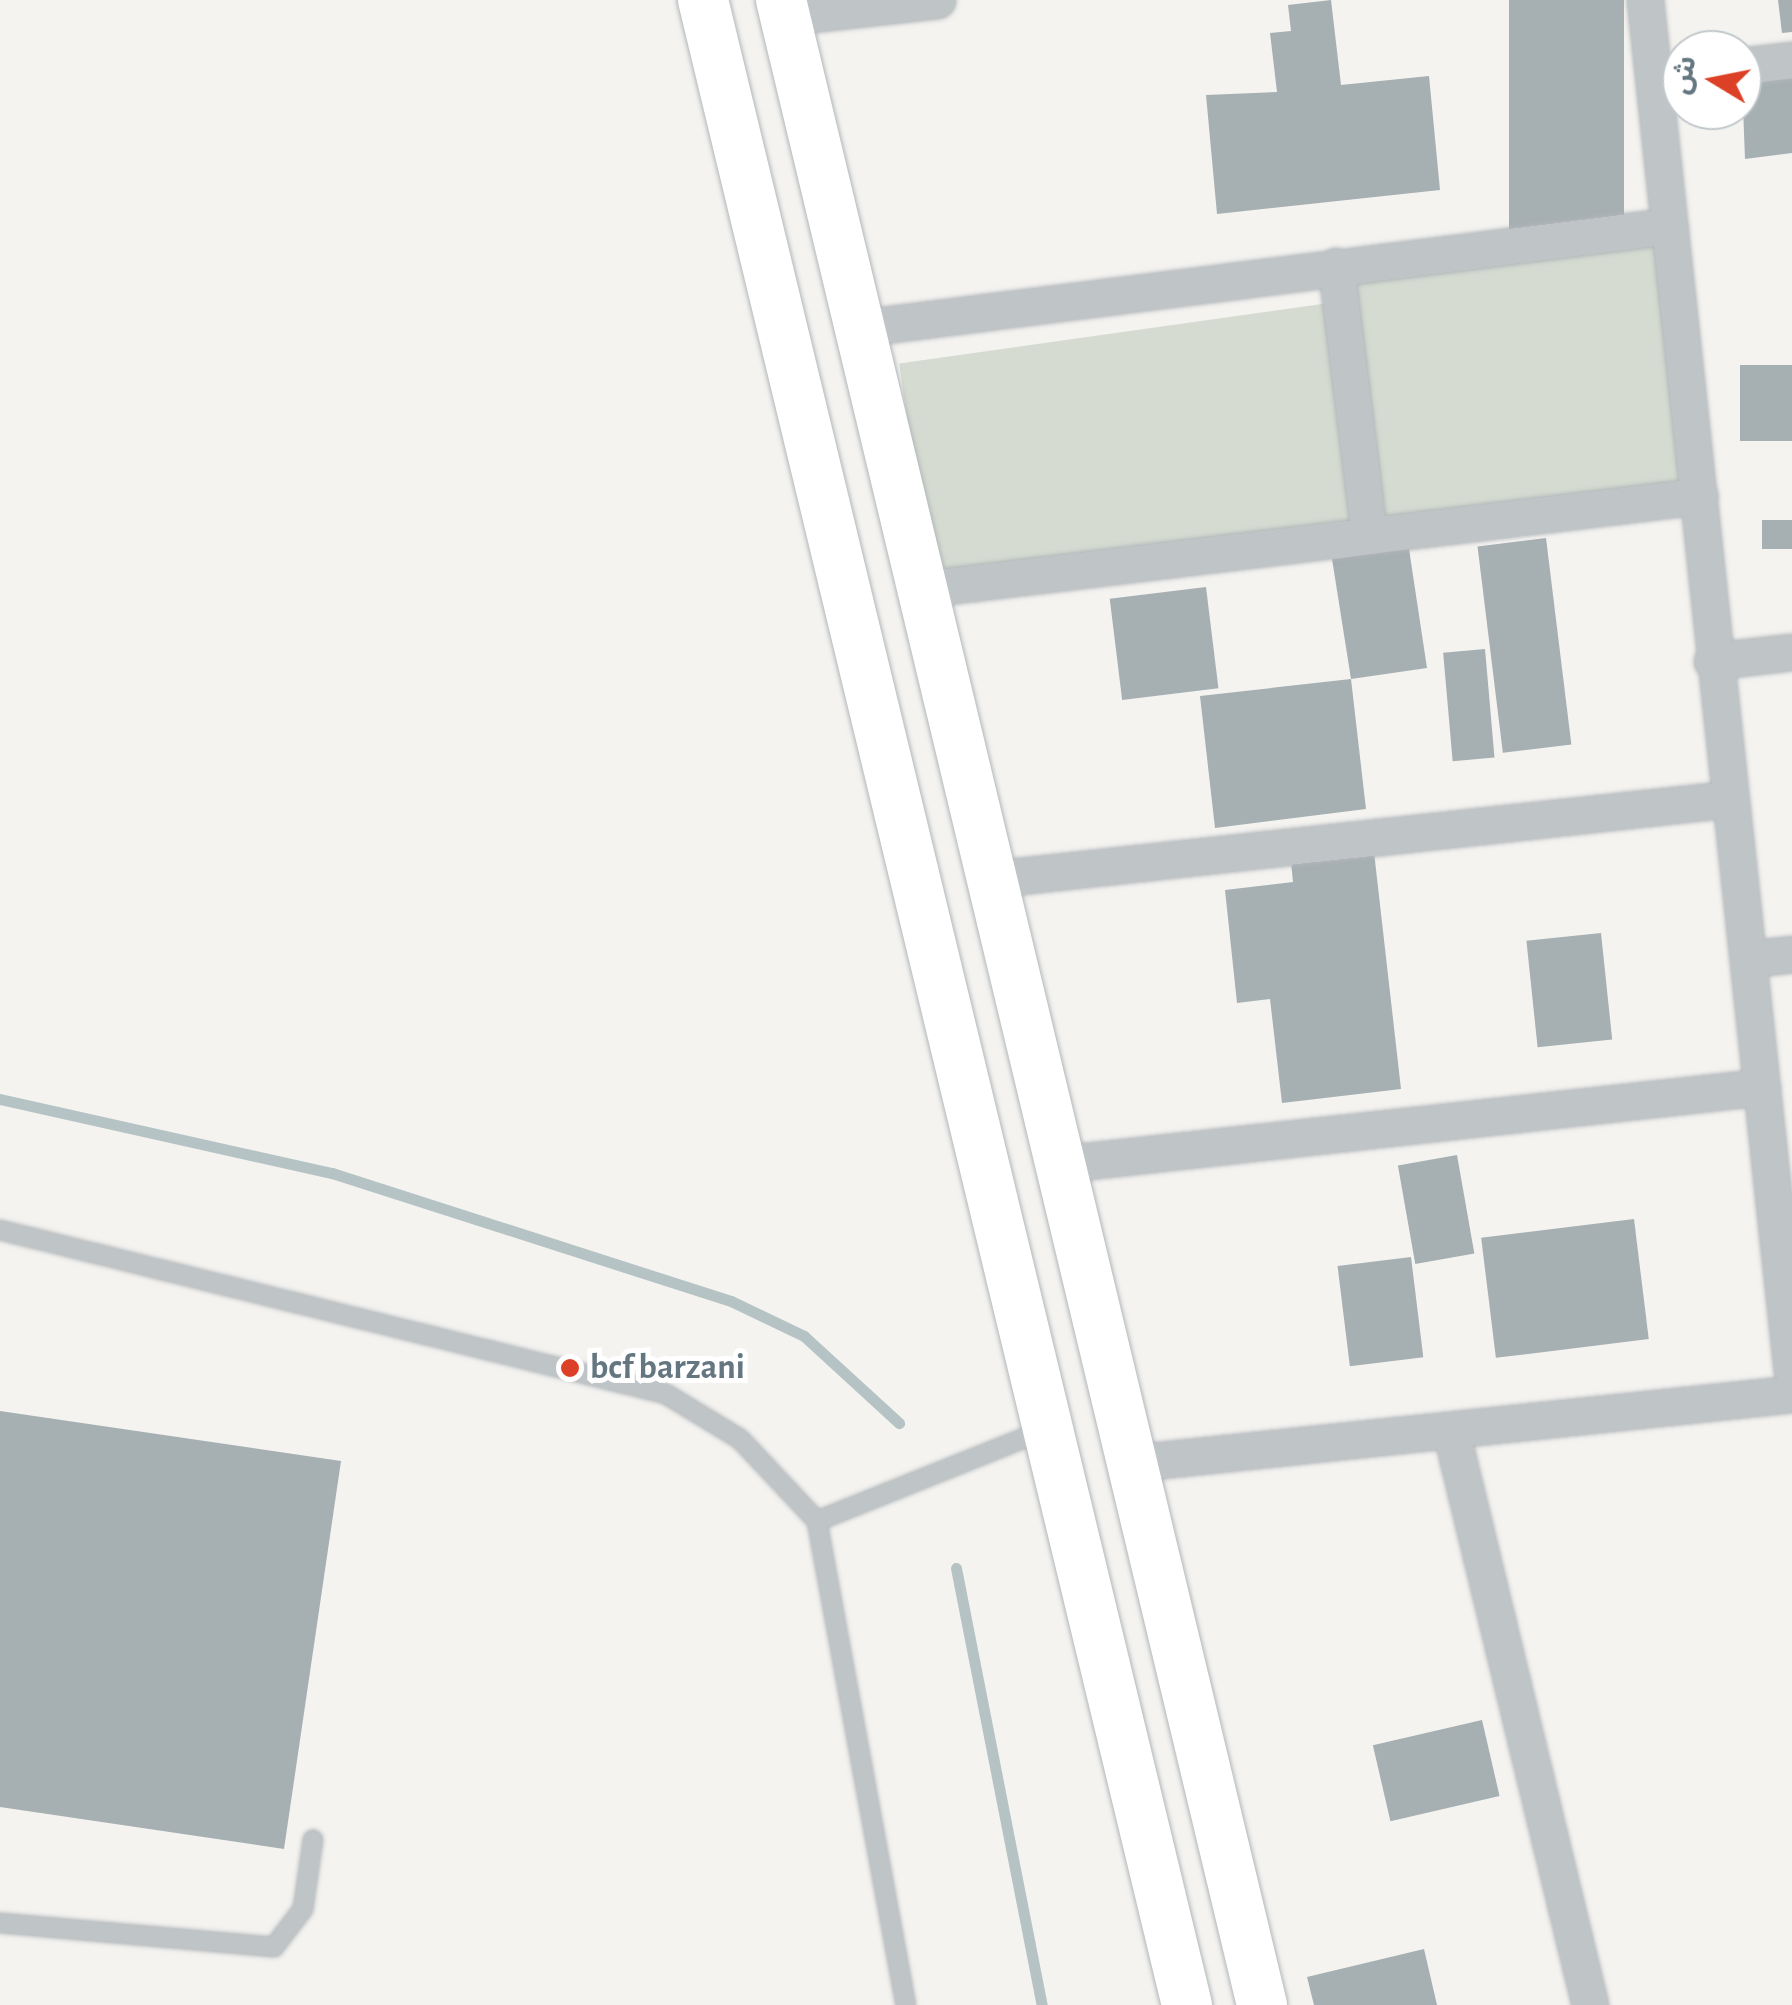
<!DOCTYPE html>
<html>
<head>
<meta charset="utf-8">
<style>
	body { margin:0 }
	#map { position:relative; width:1792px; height:2005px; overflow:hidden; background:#f4f3f0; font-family:"Alegreya Sans","Noto Sans Arabic",sans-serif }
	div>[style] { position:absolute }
	.green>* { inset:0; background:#d5dbd1; transform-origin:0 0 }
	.stream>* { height:11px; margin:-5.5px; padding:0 5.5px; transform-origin:5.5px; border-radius:5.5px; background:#b5c3c5 }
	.building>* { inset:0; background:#a6afb2; transform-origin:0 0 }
	.roads { filter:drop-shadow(0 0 2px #b2b7ba) drop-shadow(0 0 2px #b2b7ba) }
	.lane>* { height:18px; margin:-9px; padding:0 9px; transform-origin:9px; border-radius:9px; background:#bfc4c6 }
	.street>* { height:35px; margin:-17.5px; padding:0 17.5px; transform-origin:17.5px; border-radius:17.5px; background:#bfc4c6 }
	.secondary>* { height:50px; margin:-25px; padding:0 25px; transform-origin:25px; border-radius:25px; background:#fff }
	.dots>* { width:28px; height:28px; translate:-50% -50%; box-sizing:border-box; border:5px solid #fff; border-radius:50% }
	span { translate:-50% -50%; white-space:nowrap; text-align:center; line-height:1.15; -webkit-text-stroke:10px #fff; paint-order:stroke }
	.poi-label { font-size:35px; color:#647680; font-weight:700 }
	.left { translate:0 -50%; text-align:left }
	.north { position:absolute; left:1662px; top:30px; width:100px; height:100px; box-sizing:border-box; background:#fff; border:2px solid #c1c8cc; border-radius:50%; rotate:280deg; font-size:28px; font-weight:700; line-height:40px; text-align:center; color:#647680 }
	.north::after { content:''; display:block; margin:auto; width:35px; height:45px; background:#dc4127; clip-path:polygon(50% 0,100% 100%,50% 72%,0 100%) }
</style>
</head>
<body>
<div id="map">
	<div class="green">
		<div style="left:1655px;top:246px;width:243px;height:303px;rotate:84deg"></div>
		<div style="left:1329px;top:303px;width:222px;height:434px;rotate:82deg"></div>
	</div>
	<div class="stream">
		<div style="left:0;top:1099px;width:340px;rotate:12.6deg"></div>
		<div style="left:332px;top:1173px;width:419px;rotate:17.8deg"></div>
		<div style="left:731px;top:1301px;width:81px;rotate:25.6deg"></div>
		<div style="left:804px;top:1336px;width:129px;rotate:42.5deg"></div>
		<div style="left:956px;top:1568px;width:445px;rotate:78.9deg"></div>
	</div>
	<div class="building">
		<div style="clip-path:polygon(1331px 0,1341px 85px,1429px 76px,1440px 190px,1217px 214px,1206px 95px,1277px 92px,1270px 33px,1291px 31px,1288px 5px)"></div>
		<div style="left:1509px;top:0;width:115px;height:233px"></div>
		<div style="clip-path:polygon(1778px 0,1792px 0,1792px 32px,1782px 33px)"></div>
		<div style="clip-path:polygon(1792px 74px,1792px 153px,1745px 159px,1742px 80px)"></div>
		<div style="left:1792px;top:365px;width:76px;height:52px;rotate:90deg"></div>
		<div style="left:1792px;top:520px;width:29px;height:30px;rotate:90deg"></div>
		<div style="left:1546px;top:538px;width:208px;height:69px;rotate:83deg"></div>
		<div style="clip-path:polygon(1409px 549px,1427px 668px,1351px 679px,1366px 809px,1215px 828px,1200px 696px,1351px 679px,1332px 559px)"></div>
		<div style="left:1206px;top:587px;width:102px;height:97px;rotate:83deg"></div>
		<div style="left:1485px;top:649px;width:109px;height:42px;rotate:85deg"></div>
		<div style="clip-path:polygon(1374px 852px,1401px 1089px,1282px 1103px,1270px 999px,1237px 1003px,1225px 890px,1293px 882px,1291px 862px)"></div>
		<div style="left:1601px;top:933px;width:107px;height:75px;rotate:84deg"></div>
		<div style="left:1457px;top:1155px;width:100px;height:60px;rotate:80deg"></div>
		<div style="left:1634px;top:1219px;width:121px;height:154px;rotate:83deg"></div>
		<div style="left:1411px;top:1257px;width:101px;height:74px;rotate:83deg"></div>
		<div style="clip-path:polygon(0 1411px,341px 1461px,284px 1849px,0 1807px)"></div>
		<div style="left:1482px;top:1720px;width:78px;height:112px;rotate:77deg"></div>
		<div style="clip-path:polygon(1424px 1949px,1437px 2005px,1314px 2005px,1307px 1977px)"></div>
	</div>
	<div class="roads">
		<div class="lane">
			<div style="left:0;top:1230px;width:686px;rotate:13.83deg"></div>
			<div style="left:666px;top:1394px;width:87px;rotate:31.3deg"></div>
			<div style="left:740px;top:1439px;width:112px;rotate:46.8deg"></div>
			<div style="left:817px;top:1521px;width:492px;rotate:79.6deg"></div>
			<div style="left:817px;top:1521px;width:245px;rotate:-21.8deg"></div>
			<div style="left:0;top:1923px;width:275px;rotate:5deg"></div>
			<div style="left:274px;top:1947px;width:48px;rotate:-52.7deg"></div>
			<div style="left:303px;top:1909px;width:70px;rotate:-81.8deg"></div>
		</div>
		<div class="street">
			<div style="left:1645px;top:0;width:1378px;rotate:83.88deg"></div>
			<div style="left:785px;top:17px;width:153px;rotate:-6.4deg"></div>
			<div style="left:1742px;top:66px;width:50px;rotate:-6.8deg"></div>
			<div style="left:1336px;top:266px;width:270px;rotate:83deg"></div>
			<div style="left:860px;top:328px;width:816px;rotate:-7.18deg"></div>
			<div style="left:922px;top:589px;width:783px;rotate:-6.83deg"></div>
			<div style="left:1712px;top:661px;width:81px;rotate:-6.4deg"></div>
			<div style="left:992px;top:879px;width:742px;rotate:-6.19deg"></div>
			<div style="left:1748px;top:959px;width:44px;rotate:-6.5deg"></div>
			<div style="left:1060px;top:1164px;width:706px;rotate:-6.26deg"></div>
			<div style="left:1451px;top:1431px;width:591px;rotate:76.39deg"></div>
			<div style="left:1132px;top:1463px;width:664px;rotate:-5.97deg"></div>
		</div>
		<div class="secondary">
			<div style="left:703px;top:0;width:2063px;rotate:76.43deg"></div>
			<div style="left:781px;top:0;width:2062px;rotate:76.51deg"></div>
		</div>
	</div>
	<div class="dots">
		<div style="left:570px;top:1368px;background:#dc4127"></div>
	</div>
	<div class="poi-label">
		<span class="left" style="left:590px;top:1368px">bcf barzani</span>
	</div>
	<div class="north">ش</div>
</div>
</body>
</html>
